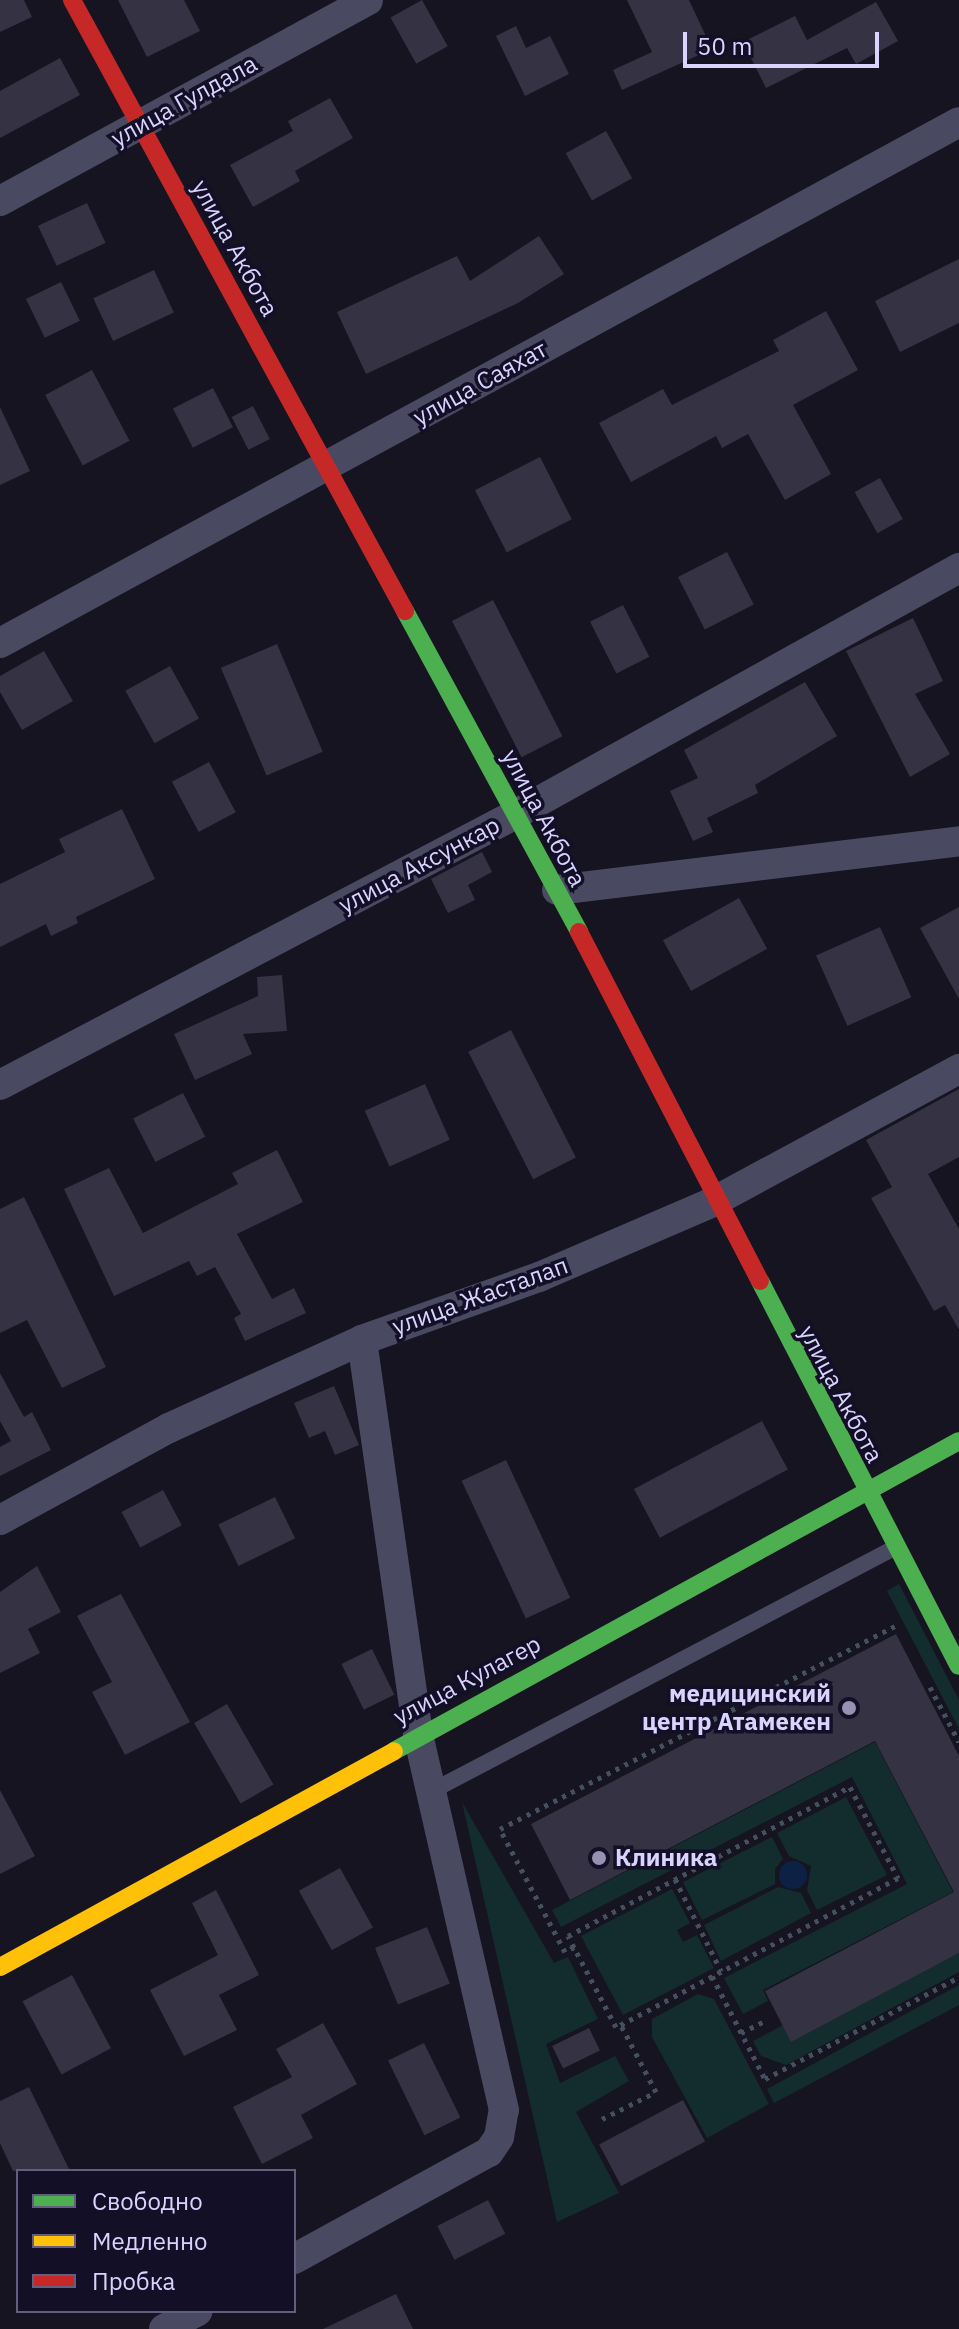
<!DOCTYPE html>
<html>
<head>
<meta charset="utf-8">
<style>
	body { margin:0 }
	#map { position:relative; width:959px; height:2329px; overflow:hidden; background:#161421; font-family:"IBM Plex Sans",sans-serif }
	div>[style] { position:absolute }
	.green>* { inset:0; background:#132c2d }
	.water>* { inset:0; background:#0d2144 }
	.round { border-radius:50% }
	.building>* { inset:0; background:#343243; transform-origin:0 0 }
	.path>* { height:5px; margin-top:-2.5px; transform-origin:0; background:repeating-linear-gradient(90deg,#44505f 0 4px,transparent 0 10px) }
	.lane>* { height:16px; margin:-8px; padding:0 8px; transform-origin:8px; border-radius:8px; background:#4a4962 }
	.street>* { height:30px; margin:-15px; padding:0 15px; transform-origin:15px; border-radius:15px; background:#4a4962 }
	.fast>* { height:18px; margin:-9px; padding:0 9px; transform-origin:9px; border-radius:9px; background:#4caf50 }
	.slow>* { height:18px; margin:-9px; padding:0 9px; transform-origin:9px; border-radius:9px; background:#ffc107 }
	.jam>* { height:18px; margin:-9px; padding:0 9px; transform-origin:9px; border-radius:9px; background:#c62828 }
	.dots>* { width:22px; height:22px; translate:-50% -50%; box-sizing:border-box; border:4px solid #130f26; border-radius:50% }
	span { translate:-50% -50%; white-space:nowrap; text-align:center; line-height:1.15; -webkit-text-stroke:7px #130f26; paint-order:stroke }
	.street-label { font-size:24px; color:#d9d4ff }
	.poi-label { font-size:24px; color:#d9d4ff; font-weight:700 }
	.right { translate:-100% -50%; text-align:right }
	.left { translate:0 -50%; text-align:left }
	.legend { position:absolute; left:16px; top:2169px; width:280px; height:144px; box-sizing:border-box; background:#130f26; border:2px solid #625e7d; margin:0; padding:10px 14px; list-style:none; font-size:24px; color:#d9d4ff }
	.legend li { display:flex; align-items:center; gap:16px; height:40px }
	.legend b { width:40px; border:2px solid #625e7d }
	.scale { position:absolute; left:683px; top:32px; width:196px; height:36px; box-sizing:border-box; border:4px solid #d9d4ff; border-top:0; padding-left:10px; font-size:24px; line-height:28px; white-space:nowrap; color:#d9d4ff; -webkit-text-stroke:6px #130f26; paint-order:stroke }
</style>
</head>
<body>
<div id="map">
	<div class="green">
		<div style="clip-path:polygon(899px 1584px,959px 1700px,959px 1729px,887px 1591px)"></div>
		<div style="clip-path:polygon(875px 1742px,953px 1892px,763px 1990px,768px 2001px,743px 2014px,724px 1978px,907px 1884px,852px 1777px,561px 1927px,552px 1910px)"></div>
		<div style="clip-path:polygon(846px 1797px,887px 1875px,817px 1910px,807px 1890px,811px 1866px,789px 1856px,777px 1833px)"></div>
		<div style="clip-path:polygon(462px 1802px,554px 1963px,568px 1957px,598px 2019px,546px 2044px,560px 2083px,615px 2056px,629px 2081px,576px 2112px,619px 2193px,557px 2222px)"></div>
		<div style="clip-path:polygon(772px 1837px,783px 1859px,775px 1869px,775px 1884px,702px 1920px,683px 1882px)"></div>
		<div style="clip-path:polygon(778px 1887px,801px 1893px,811px 1913px,721px 1961px,704px 1925px)"></div>
		<div style="clip-path:polygon(672px 1889px,690px 1923px,677px 1930px,683px 1942px,697px 1935px,714px 1968px,623px 2015px,581px 1936px)"></div>
		<div style="clip-path:polygon(959px 1953px,959px 1972px,786px 2065px,761px 2056px,753px 2041px,783px 2025px,792px 2041px)"></div>
		<div style="clip-path:polygon(959px 1985px,959px 2005px,774px 2103px,767px 2089px)"></div>
		<div style="clip-path:polygon(698px 1994px,714px 1999px,769px 2104px,707px 2138px,652px 2037px,652px 2019px)"></div>
	</div>
	<div class="water">
		<div class="round" style="left:779px;top:1861px;width:28px;height:28px"></div>
	</div>
	<div class="building">
		<div style="clip-path:polygon(0 0,24px 0,32px 17px,0 32px)"></div>
		<div style="clip-path:polygon(118px 0,184px 0,200px 31px,147px 57px)"></div>
		<div style="left:422px;top:0;width:53px;height:36px;rotate:61deg"></div>
		<div style="clip-path:polygon(627px 0,689px 0,712px 49px,622px 90px,613px 70px,652px 52px)"></div>
		<div style="clip-path:polygon(876px 2px,898px 41px,856px 64px,847px 48px,766px 88px,743px 42px,795px 16px,807px 40px)"></div>
		<div style="clip-path:polygon(516px 26px,526px 48px,550px 36px,569px 74px,525px 96px,496px 36px)"></div>
		<div style="clip-path:polygon(60px 58px,80px 95px,0 138px,0 91px)"></div>
		<div style="clip-path:polygon(330px 98px,353px 138px,295px 171px,300px 181px,253px 207px,230px 165px,293px 131px,288px 121px)"></div>
		<div style="left:606px;top:131px;width:54px;height:46px;rotate:61deg"></div>
		<div style="left:87px;top:203px;width:44px;height:54px;rotate:65deg"></div>
		<div style="clip-path:polygon(539px 236px,564px 274px,518px 303px,366px 374px,337px 312px,457px 256px,470px 281px)"></div>
		<div style="clip-path:polygon(959px 259px,959px 323px,900px 352px,875px 301px)"></div>
		<div style="left:154px;top:270px;width:47px;height:67px;rotate:65deg"></div>
		<div style="left:61px;top:282px;width:43px;height:39px;rotate:64deg"></div>
		<div style="clip-path:polygon(826px 311px,858px 370px,793px 405px,831px 474px,785px 500px,748px 434px,722px 448px,716px 436px,631px 482px,599px 423px,663px 389px,672px 405px,779px 351px,773px 340px)"></div>
		<div style="left:92px;top:370px;width:80px;height:53px;rotate:62deg"></div>
		<div style="left:213px;top:388px;width:44px;height:45px;rotate:63deg"></div>
		<div style="left:253px;top:406px;width:37px;height:24px;rotate:63deg"></div>
		<div style="clip-path:polygon(0 407px,30px 471px,0 485px)"></div>
		<div style="left:540px;top:457px;width:70px;height:73px;rotate:63deg"></div>
		<div style="left:880px;top:478px;width:47px;height:29px;rotate:61deg"></div>
		<div style="left:727px;top:552px;width:59px;height:55px;rotate:63deg"></div>
		<div style="left:493px;top:600px;width:153px;height:46px;rotate:63deg"></div>
		<div style="left:623px;top:605px;width:58px;height:37px;rotate:63deg"></div>
		<div style="clip-path:polygon(913px 618px,943px 681px,915px 694px,950px 754px,910px 777px,846px 651px)"></div>
		<div style="left:277px;top:644px;width:117px;height:61px;rotate:67deg"></div>
		<div style="clip-path:polygon(44px 651px,73px 701px,22px 730px,0 692px,0 676px)"></div>
		<div style="left:170px;top:666px;width:60px;height:51px;rotate:61deg"></div>
		<div style="clip-path:polygon(805px 682px,837px 736px,755px 785px,758px 793px,707px 818px,713px 832px,693px 841px,670px 791px,698px 778px,684px 750px)"></div>
		<div style="left:209px;top:762px;width:57px;height:42px;rotate:62deg"></div>
		<div style="clip-path:polygon(122px 809px,155px 879px,76px 917px,78px 923px,51px 936px,46px 924px,0 947px,0 884px,65px 852px,59px 839px)"></div>
		<div style="clip-path:polygon(482px 852px,492px 872px,468px 885px,475px 900px,448px 913px,431px 879px)"></div>
		<div style="left:739px;top:898px;width:58px;height:87px;rotate:61deg"></div>
		<div style="clip-path:polygon(959px 907px,959px 999px,920px 928px)"></div>
		<div style="left:880px;top:927px;width:77px;height:70px;rotate:66deg"></div>
		<div style="clip-path:polygon(282px 975px,287px 1031px,243px 1034px,252px 1054px,195px 1080px,174px 1034px,258px 996px,257px 977px)"></div>
		<div style="left:511px;top:1030px;width:143px;height:48px;rotate:63deg"></div>
		<div style="left:425px;top:1084px;width:61px;height:66px;rotate:66deg"></div>
		<div style="clip-path:polygon(959px 1089px,959px 1157px,928px 1174px,959px 1229px,959px 1330px,945px 1305px,934px 1311px,871px 1198px,892px 1187px,866px 1140px)"></div>
		<div style="left:183px;top:1093px;width:49px;height:56px;rotate:63deg"></div>
		<div style="clip-path:polygon(277px 1150px,303px 1202px,237px 1234px,272px 1299px,294px 1288px,306px 1313px,245px 1341px,234px 1318px,241px 1314px,215px 1267px,197px 1276px,189px 1261px,114px 1296px,64px 1189px,109px 1168px,143px 1233px,238px 1184px,232px 1173px)"></div>
		<div style="clip-path:polygon(24px 1197px,106px 1367px,62px 1388px,27px 1320px,0 1333px,0 1209px)"></div>
		<div style="clip-path:polygon(0 1373px,24px 1417px,32px 1412px,51px 1450px,0 1476px,0 1447px,11px 1441px,0 1421px)"></div>
		<div style="clip-path:polygon(334px 1386px,359px 1445px,335px 1455px,325px 1431px,309px 1438px,294px 1403px)"></div>
		<div style="left:762px;top:1421px;width:55px;height:145px;rotate:62deg"></div>
		<div style="left:506px;top:1460px;width:152px;height:49px;rotate:65deg"></div>
		<div style="left:163px;top:1490px;width:40px;height:47px;rotate:62deg"></div>
		<div style="left:275px;top:1497px;width:46px;height:63px;rotate:64deg"></div>
		<div style="clip-path:polygon(37px 1566px,61px 1612px,28px 1629px,40px 1653px,0 1673px,0 1592px)"></div>
		<div style="clip-path:polygon(121px 1594px,190px 1722px,125px 1755px,92px 1692px,112px 1682px,77px 1616px)"></div>
		<div style="clip-path:polygon(896px 1634px,959px 1756px,959px 1953px,791px 2042px,765px 1991px,954px 1892px,875px 1741px,570px 1900px,531px 1824px)"></div>
		<div style="left:372px;top:1649px;width:51px;height:34px;rotate:64deg"></div>
		<div style="left:227px;top:1704px;width:93px;height:38px;rotate:60deg"></div>
		<div style="clip-path:polygon(0 1790px,35px 1856px,0 1874px)"></div>
		<div style="left:340px;top:1868px;width:68px;height:47px;rotate:61deg"></div>
		<div style="clip-path:polygon(216px 1890px,259px 1975px,219px 1995px,237px 2030px,184px 2056px,150px 1990px,218px 1955px,192px 1903px)"></div>
		<div style="left:427px;top:1927px;width:61px;height:56px;rotate:68deg"></div>
		<div style="left:72px;top:1975px;width:83px;height:56px;rotate:62deg"></div>
		<div style="clip-path:polygon(323px 2023px,357px 2084px,301px 2115px,313px 2138px,262px 2164px,233px 2107px,292px 2077px,276px 2049px)"></div>
		<div style="left:589px;top:2028px;width:25px;height:41px;rotate:64deg"></div>
		<div style="left:424px;top:2043px;width:83px;height:40px;rotate:64deg"></div>
		<div style="clip-path:polygon(29px 2087px,70px 2171px,13px 2171px,0 2143px,0 2101px)"></div>
		<div style="left:683px;top:2100px;width:47px;height:95px;rotate:62deg"></div>
		<div style="left:488px;top:2200px;width:38px;height:57px;rotate:63deg"></div>
		<div style="clip-path:polygon(396px 2294px,413px 2329px,323px 2329px)"></div>
	</div>
	<div class="path">
		<div style="left:930px;top:1687px;width:62px;rotate:62.2deg"></div>
		<div style="left:850px;top:1787px;width:103px;rotate:62.2deg"></div>
		<div style="left:898px;top:1878px;width:319px;rotate:152.1deg"></div>
		<div style="left:616px;top:2027px;width:103px;rotate:-117.8deg"></div>
		<div style="left:568px;top:1936px;width:319px;rotate:-27.9deg"></div>
		<div style="left:675px;top:1879px;width:103px;rotate:63.4deg"></div>
		<div style="left:574px;top:1947px;width:10px;rotate:151deg"></div>
		<div style="left:565px;top:1952px;width:139px;rotate:-117.9deg"></div>
		<div style="left:500px;top:1829px;width:446px;rotate:-27.2deg"></div>
		<div style="left:712px;top:1976px;width:116px;rotate:62.8deg"></div>
		<div style="left:765px;top:2079px;width:219px;rotate:-27.7deg"></div>
		<div style="left:741px;top:2033px;width:30px;rotate:-27deg"></div>
		<div style="left:602px;top:2119px;width:60px;rotate:-26.6deg"></div>
		<div style="left:656px;top:2092px;width:76px;rotate:-117.6deg"></div>
	</div>
	<div class="lane">
		<div style="left:430px;top:1792px;width:526px;rotate:-27.73deg"></div>
	</div>
	<div class="street">
		<div style="left:0;top:201px;width:419px;rotate:-28.6deg"></div>
		<div style="left:0;top:643px;width:1091px;rotate:-28.51deg"></div>
		<div style="left:557px;top:890px;width:405px;rotate:-6.9deg"></div>
		<div style="left:0;top:1085px;width:583px;rotate:-27.71deg"></div>
		<div style="left:516px;top:814px;width:507px;rotate:-29.04deg"></div>
		<div style="left:0;top:1520px;width:192px;rotate:-28.6deg"></div>
		<div style="left:169px;top:1428px;width:212px;rotate:-24.5deg"></div>
		<div style="left:362px;top:1340px;width:188px;rotate:-19.6deg"></div>
		<div style="left:539px;top:1277px;width:189px;rotate:-23.3deg"></div>
		<div style="left:713px;top:1202px;width:280px;rotate:-28.4deg"></div>
		<div style="left:294px;top:2259px;width:222px;rotate:-28.8deg"></div>
		<div style="left:489px;top:2152px;width:18px;rotate:-56deg"></div>
		<div style="left:499px;top:2137px;width:27px;rotate:-80deg"></div>
		<div style="left:504px;top:2110px;width:386px;rotate:-102.9deg"></div>
		<div style="left:418px;top:1734px;width:398px;rotate:-98.1deg"></div>
		<div style="left:164px;top:2329px;width:38px;rotate:-28deg"></div>
	</div>
	<div class="fast">
		<div style="left:405px;top:611px;width:365px;rotate:61.5deg"></div>
		<div style="left:760px;top:1281px;width:433px;rotate:62.7deg"></div>
		<div style="left:394px;top:1751px;width:644px;rotate:-28.75deg"></div>
	</div>
	<div class="slow">
		<div style="left:0;top:1967px;width:449px;rotate:-28.7deg"></div>
	</div>
	<div class="jam">
		<div style="left:72px;top:0;width:696px;rotate:61.41deg"></div>
		<div style="left:579px;top:932px;width:393px;rotate:62.6deg"></div>
	</div>
	<div class="dots">
		<div style="left:849px;top:1708px;background:#9591b1"></div>
		<div style="left:599px;top:1858px;background:#9591b1"></div>
	</div>
	<div class="street-label">
		<span style="left:184px;top:101px;rotate:-29deg">улица Гулдала</span>
		<span style="left:235px;top:248px;rotate:61deg">улица Акбота</span>
		<span style="left:480px;top:383px;rotate:-29deg">улица Саяхат</span>
		<span style="left:544px;top:818px;rotate:62deg">улица Акбота</span>
		<span style="left:419px;top:865px;rotate:-28deg">улица Аксункар</span>
		<span style="left:480px;top:1296px;rotate:-20deg">улица Жасталап</span>
		<span style="left:841px;top:1394px;rotate:62deg">улица Акбота</span>
		<span style="left:467px;top:1680px;rotate:-28deg">улица Кулагер</span>
	</div>
	<div class="poi-label">
		<span class="right" style="left:831px;top:1708px">медицинский<br>центр Атамекен</span>
		<span class="left" style="left:615px;top:1858px">Клиника</span>
	</div>
	<ul class="legend">
	<li><b style="height:10px;background:#4caf50"></b>Свободно</li>
	<li><b style="height:10px;background:#ffc107"></b>Медленно</li>
	<li><b style="height:10px;background:#c62828"></b>Пробка</li>
	</ul>
	<div class="scale">50 m</div>
</div>
</body>
</html>
